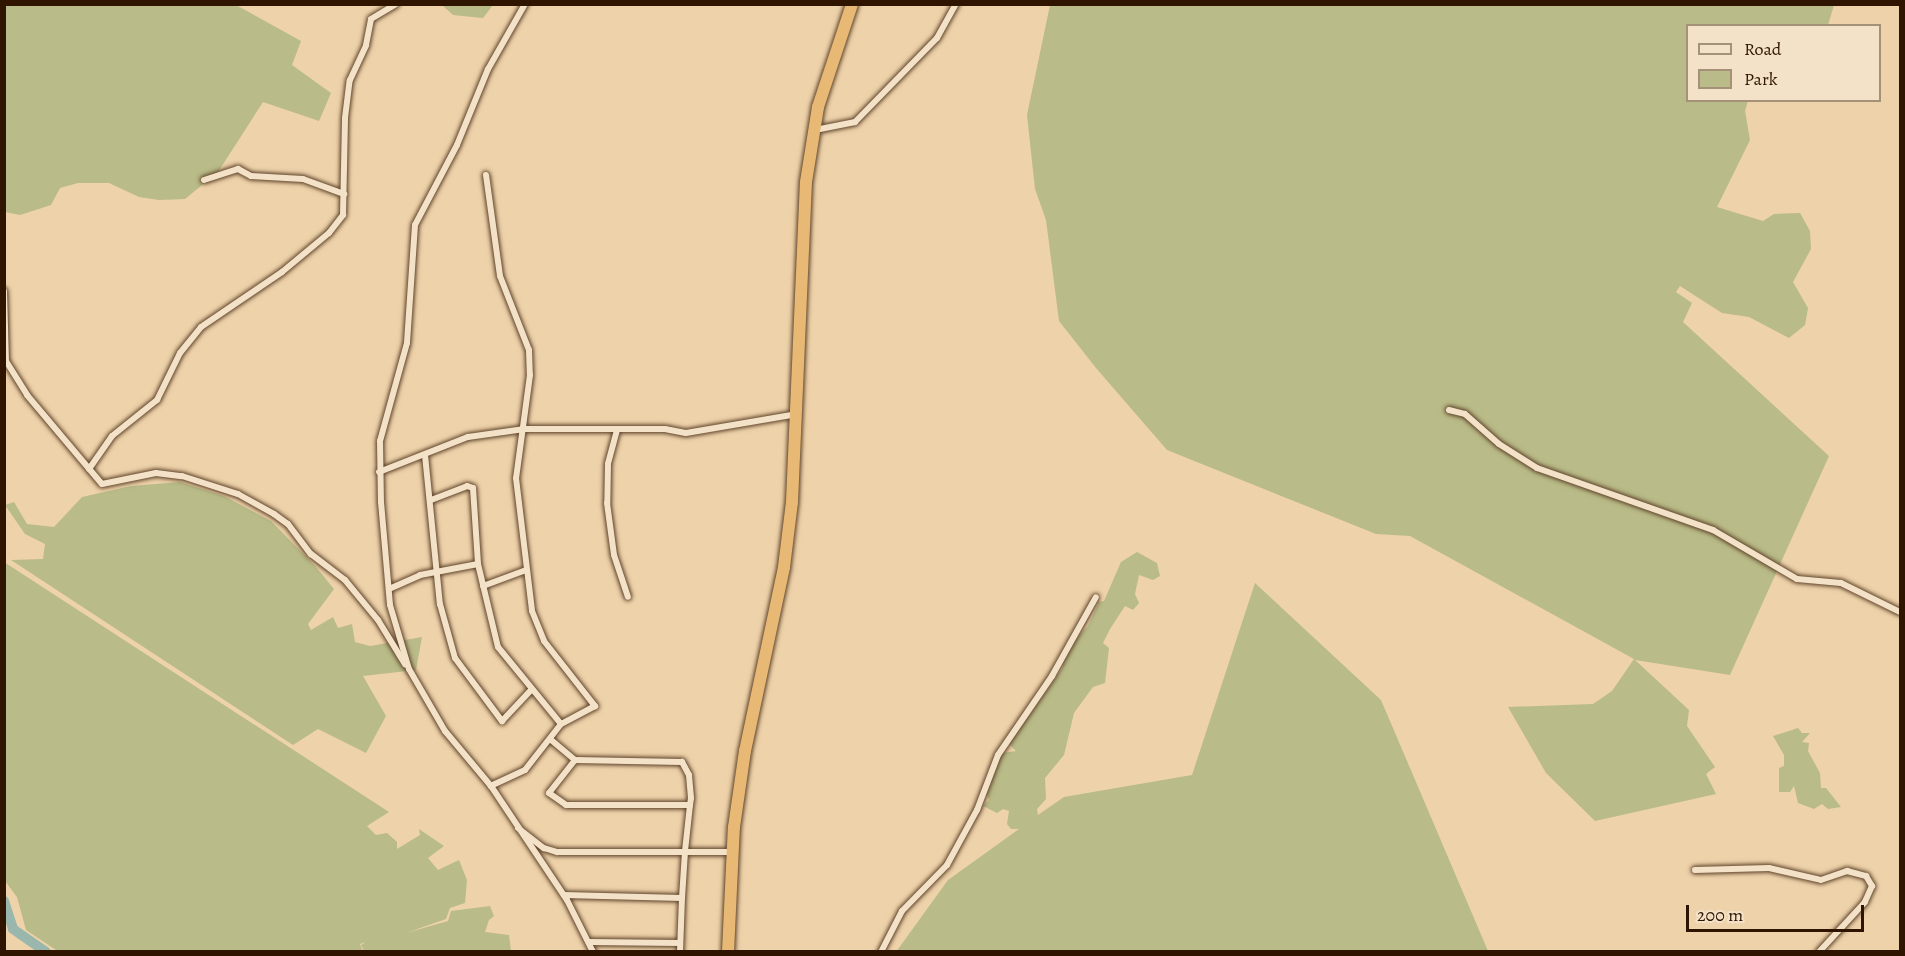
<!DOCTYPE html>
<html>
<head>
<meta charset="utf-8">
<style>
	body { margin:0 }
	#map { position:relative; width:1905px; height:956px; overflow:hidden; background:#eed2aa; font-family:Alegreya,serif }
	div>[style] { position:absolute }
	.green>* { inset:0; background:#b9bb88 }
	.river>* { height:10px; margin:-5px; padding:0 5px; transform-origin:5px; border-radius:5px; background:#99b7ac }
	.roads { filter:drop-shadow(0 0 2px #5f442a) drop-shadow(0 0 2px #5f442a) }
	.street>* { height:6px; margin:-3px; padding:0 3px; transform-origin:3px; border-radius:3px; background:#f4e2c8 }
	.highway>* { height:12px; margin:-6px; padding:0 6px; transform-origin:6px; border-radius:6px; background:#e7b975 }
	span { translate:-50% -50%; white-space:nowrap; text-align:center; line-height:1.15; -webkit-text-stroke:6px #f4e2c8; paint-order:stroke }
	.frame { position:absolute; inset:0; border:6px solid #2f1500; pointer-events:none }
	.legend { position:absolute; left:1686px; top:24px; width:195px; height:78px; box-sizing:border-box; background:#f4e2c8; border:2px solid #a59078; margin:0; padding:8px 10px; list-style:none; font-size:18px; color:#2f1500 }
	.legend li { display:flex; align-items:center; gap:12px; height:30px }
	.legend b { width:30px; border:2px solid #a59078 }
	.scale { position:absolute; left:1686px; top:905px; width:178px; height:27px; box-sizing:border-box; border:3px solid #2f1500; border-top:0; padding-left:8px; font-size:18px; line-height:21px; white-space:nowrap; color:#2f1500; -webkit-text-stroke:4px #f4e2c8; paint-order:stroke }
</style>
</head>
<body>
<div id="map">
	<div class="green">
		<div style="clip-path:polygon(4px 5px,236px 5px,301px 41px,292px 65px,331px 93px,319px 121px,263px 102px,218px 172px,185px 199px,159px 200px,139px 197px,109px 183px,78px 183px,60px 188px,51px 205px,20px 215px,5px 212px)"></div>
		<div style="clip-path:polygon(442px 5px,493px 5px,483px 18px,453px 15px)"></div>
		<div style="clip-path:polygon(1050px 5px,1834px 5px,1828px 25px,1688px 26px,1688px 100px,1748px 101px,1745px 111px,1750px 140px,1717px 207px,1763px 221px,1774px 214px,1800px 213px,1810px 231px,1811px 249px,1793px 282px,1808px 308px,1805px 325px,1789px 338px,1749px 317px,1722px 313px,1680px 286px,1676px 292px,1692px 303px,1683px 322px,1829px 456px,1730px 675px,1635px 660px,1689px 710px,1687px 726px,1715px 767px,1706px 774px,1716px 794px,1595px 821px,1546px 773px,1508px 707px,1593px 704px,1612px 691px,1634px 659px,1410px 536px,1376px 534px,1167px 450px,1096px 368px,1059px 321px,1046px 220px,1035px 189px,1027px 115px)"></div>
		<div style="clip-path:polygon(180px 482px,224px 496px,271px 521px,316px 567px,334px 589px,308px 624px,311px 630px,333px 617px,338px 628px,352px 624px,355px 642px,370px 646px,422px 637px,416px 670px,363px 676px,386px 716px,366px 753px,318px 729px,293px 745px,11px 560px,43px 559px,45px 544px,25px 534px,5px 505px,14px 502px,27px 524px,54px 527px,82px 497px,131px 486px)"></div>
		<div style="clip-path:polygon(1137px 552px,1157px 563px,1160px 576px,1153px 580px,1139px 575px,1135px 594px,1139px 603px,1133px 610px,1125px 606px,1110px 629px,1103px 643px,1109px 648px,1105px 683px,1093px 687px,1074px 713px,1064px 755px,1045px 778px,1046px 799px,1037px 809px,1038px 815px,1064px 797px,1192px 775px,1255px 583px,1381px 700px,1488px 951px,896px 952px,948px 880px,1019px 829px,1011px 829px,1007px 824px,1009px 811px,1003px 809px,997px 813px,983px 806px,989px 800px,986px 793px,992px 771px,1002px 753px,1016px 751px,1009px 744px,1062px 669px,1067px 648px,1088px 626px,1099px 602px,1104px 601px,1121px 562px)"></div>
		<div style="clip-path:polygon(4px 562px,389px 812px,367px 826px,376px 835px,387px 833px,397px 842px,397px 849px,420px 835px,419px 829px,444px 846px,428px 858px,438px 870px,459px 860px,467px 880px,465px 903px,450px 908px,446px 919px,406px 933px,448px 921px,451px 911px,490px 906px,494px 916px,489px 920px,485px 932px,509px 935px,511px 951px,364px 951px,361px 945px,366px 942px,360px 944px,363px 952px,59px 952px,26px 930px,17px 897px,5px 881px)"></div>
		<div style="clip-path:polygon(1798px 728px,1802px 733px,1810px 733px,1802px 742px,1809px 743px,1808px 751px,1820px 773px,1821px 788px,1826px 788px,1841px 807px,1828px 809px,1822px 804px,1814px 809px,1798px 803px,1794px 786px,1790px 792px,1779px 792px,1779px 768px,1784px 766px,1784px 755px,1773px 736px)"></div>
	</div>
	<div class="river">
		<div style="left:4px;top:901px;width:29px;rotate:72deg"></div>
		<div style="left:13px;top:929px;width:40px;rotate:34.9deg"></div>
	</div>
	<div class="roads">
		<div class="street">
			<div style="left:525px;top:4px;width:75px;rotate:119.6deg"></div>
			<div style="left:488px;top:69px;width:82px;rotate:112.2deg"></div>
			<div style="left:457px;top:145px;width:90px;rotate:117.7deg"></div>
			<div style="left:415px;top:225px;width:118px;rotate:93.9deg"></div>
			<div style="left:407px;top:343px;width:102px;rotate:105.4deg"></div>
			<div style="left:380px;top:441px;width:61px;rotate:89.1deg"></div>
			<div style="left:381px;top:502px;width:103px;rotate:85deg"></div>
			<div style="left:390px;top:605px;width:67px;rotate:73.5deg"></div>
			<div style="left:409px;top:669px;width:72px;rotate:59.9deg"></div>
			<div style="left:445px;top:731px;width:72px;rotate:50.1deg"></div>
			<div style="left:491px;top:786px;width:137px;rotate:56.3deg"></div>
			<div style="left:567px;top:900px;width:58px;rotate:63.4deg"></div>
			<div style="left:815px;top:130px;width:41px;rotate:-11.3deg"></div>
			<div style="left:855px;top:122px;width:117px;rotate:-45.7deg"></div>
			<div style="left:937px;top:38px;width:39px;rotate:-61deg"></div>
			<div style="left:486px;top:175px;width:102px;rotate:82.1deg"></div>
			<div style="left:500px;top:276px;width:79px;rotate:68.6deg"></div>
			<div style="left:529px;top:350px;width:25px;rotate:88deg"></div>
			<div style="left:530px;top:375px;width:104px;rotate:97.7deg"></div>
			<div style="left:516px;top:478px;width:134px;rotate:83.1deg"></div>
			<div style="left:532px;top:611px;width:32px;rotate:68deg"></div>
			<div style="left:544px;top:641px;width:83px;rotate:51.9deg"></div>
			<div style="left:595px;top:706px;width:38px;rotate:152deg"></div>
			<div style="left:561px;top:724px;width:58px;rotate:128deg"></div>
			<div style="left:525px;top:770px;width:38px;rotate:155deg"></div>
			<div style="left:204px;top:180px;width:36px;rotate:-18deg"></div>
			<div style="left:238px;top:169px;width:15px;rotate:28deg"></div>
			<div style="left:251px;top:176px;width:52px;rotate:3.3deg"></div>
			<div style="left:303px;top:179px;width:44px;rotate:20.1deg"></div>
			<div style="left:4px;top:291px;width:70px;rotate:88.4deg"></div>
			<div style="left:6px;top:361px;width:40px;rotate:58deg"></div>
			<div style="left:27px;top:395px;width:116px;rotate:49.9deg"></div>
			<div style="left:102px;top:484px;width:55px;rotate:-11.5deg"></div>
			<div style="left:156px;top:473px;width:26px;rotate:7deg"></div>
			<div style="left:182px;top:476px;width:59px;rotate:17.8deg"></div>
			<div style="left:238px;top:494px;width:41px;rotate:29.1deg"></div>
			<div style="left:274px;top:514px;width:17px;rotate:36deg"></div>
			<div style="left:288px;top:524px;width:38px;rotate:53deg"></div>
			<div style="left:311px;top:554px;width:43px;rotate:37.4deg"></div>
			<div style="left:345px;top:580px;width:52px;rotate:50.5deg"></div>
			<div style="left:378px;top:620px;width:52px;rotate:58.5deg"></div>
			<div style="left:1449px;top:410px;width:16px;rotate:14deg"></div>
			<div style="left:1465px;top:414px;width:45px;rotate:41.4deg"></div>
			<div style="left:1499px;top:444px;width:45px;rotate:32.3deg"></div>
			<div style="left:1537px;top:468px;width:187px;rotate:19.4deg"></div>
			<div style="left:1713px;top:530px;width:97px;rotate:30.3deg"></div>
			<div style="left:1797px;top:579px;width:44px;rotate:5.2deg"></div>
			<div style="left:1841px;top:583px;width:66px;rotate:26.2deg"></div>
			<div style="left:617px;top:430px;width:35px;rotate:105deg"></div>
			<div style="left:608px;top:464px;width:39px;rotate:91deg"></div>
			<div style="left:607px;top:503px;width:52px;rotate:82.3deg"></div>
			<div style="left:614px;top:555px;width:44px;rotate:71.6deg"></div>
			<div style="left:425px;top:455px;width:150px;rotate:84.3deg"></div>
			<div style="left:440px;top:604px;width:56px;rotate:74.5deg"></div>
			<div style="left:455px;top:658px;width:79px;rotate:53.3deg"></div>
			<div style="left:502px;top:721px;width:42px;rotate:-46.9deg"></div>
			<div style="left:89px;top:469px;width:40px;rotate:-55.1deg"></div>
			<div style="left:112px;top:436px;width:58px;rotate:-38.7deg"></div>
			<div style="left:157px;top:400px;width:52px;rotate:-63.9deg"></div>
			<div style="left:180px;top:353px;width:33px;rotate:-51deg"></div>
			<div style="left:201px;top:327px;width:98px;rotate:-34.2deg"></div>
			<div style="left:282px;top:272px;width:61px;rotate:-39.7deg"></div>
			<div style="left:329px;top:233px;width:23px;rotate:-52deg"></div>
			<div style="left:343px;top:215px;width:97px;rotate:-88.8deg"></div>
			<div style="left:345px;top:118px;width:38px;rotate:-83deg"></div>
			<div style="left:350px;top:80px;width:38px;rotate:-65deg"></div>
			<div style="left:366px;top:45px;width:26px;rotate:-79deg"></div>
			<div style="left:371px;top:19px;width:29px;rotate:-31deg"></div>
			<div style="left:379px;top:472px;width:96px;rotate:-21.5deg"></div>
			<div style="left:468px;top:437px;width:57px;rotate:-8.1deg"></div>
			<div style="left:524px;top:429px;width:141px"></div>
			<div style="left:665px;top:429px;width:21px;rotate:11deg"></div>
			<div style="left:686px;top:433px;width:113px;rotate:-9.7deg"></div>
			<div style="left:431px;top:500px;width:39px;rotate:-21deg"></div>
			<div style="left:467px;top:486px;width:6px;rotate:18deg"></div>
			<div style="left:473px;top:488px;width:76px;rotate:86.2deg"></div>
			<div style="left:478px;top:564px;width:85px;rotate:76.5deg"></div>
			<div style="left:498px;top:647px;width:99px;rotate:50.7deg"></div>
			<div style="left:483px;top:586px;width:46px;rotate:-20.4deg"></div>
			<div style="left:389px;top:589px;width:34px;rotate:-24deg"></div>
			<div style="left:420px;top:575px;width:59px;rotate:-10.7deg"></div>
			<div style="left:550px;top:739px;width:33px;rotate:40deg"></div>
			<div style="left:518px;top:828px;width:33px;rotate:38deg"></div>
			<div style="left:544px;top:848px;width:14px;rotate:17deg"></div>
			<div style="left:557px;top:852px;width:175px"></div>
			<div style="left:1695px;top:870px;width:74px;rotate:-1.5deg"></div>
			<div style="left:1769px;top:868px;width:53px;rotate:13deg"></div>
			<div style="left:1821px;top:880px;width:28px;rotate:-19deg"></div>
			<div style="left:1847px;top:871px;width:20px;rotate:15deg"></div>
			<div style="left:1866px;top:876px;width:12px;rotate:59deg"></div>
			<div style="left:1872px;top:886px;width:17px;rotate:114deg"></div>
			<div style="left:1865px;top:902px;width:68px;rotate:132.6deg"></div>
			<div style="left:564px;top:895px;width:118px;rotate:1.5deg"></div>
			<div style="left:589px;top:942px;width:91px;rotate:0.6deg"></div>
			<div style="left:680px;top:952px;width:54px;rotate:-87.9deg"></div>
			<div style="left:682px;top:898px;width:47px;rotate:-86.3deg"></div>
			<div style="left:685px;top:851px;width:46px;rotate:-83.8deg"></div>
			<div style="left:690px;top:805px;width:7px;rotate:-82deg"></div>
			<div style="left:691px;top:798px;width:23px;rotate:-95deg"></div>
			<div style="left:689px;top:775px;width:15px;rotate:-118deg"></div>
			<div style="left:682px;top:762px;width:107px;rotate:-178.9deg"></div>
			<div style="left:575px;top:760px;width:42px;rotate:128.2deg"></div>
			<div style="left:549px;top:793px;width:21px;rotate:35deg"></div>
			<div style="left:566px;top:805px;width:124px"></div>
			<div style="left:881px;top:952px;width:46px;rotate:-62.9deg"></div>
			<div style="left:902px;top:911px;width:64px;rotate:-45.6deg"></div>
			<div style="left:947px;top:865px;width:63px;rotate:-61.4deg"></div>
			<div style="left:977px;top:810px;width:59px;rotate:-69.1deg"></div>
			<div style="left:998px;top:755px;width:96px;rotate:-55.6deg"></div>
			<div style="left:1052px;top:676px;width:90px;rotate:-60.9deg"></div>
		</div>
		<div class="highway">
			<div style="left:728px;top:952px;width:125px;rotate:-87.3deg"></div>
			<div style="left:734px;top:827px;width:77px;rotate:-81.8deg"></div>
			<div style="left:745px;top:751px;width:188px;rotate:-78deg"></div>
			<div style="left:784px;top:567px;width:65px;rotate:-83deg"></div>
			<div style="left:792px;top:502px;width:320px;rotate:-87.5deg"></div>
			<div style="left:806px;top:182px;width:76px;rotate:-80.9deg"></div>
			<div style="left:818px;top:107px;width:108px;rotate:-71.7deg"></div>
		</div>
	</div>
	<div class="frame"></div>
	<ul class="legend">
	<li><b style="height:8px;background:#f4e2c8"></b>Road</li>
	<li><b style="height:16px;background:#b9bb88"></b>Park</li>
	</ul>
	<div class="scale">200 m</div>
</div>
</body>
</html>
